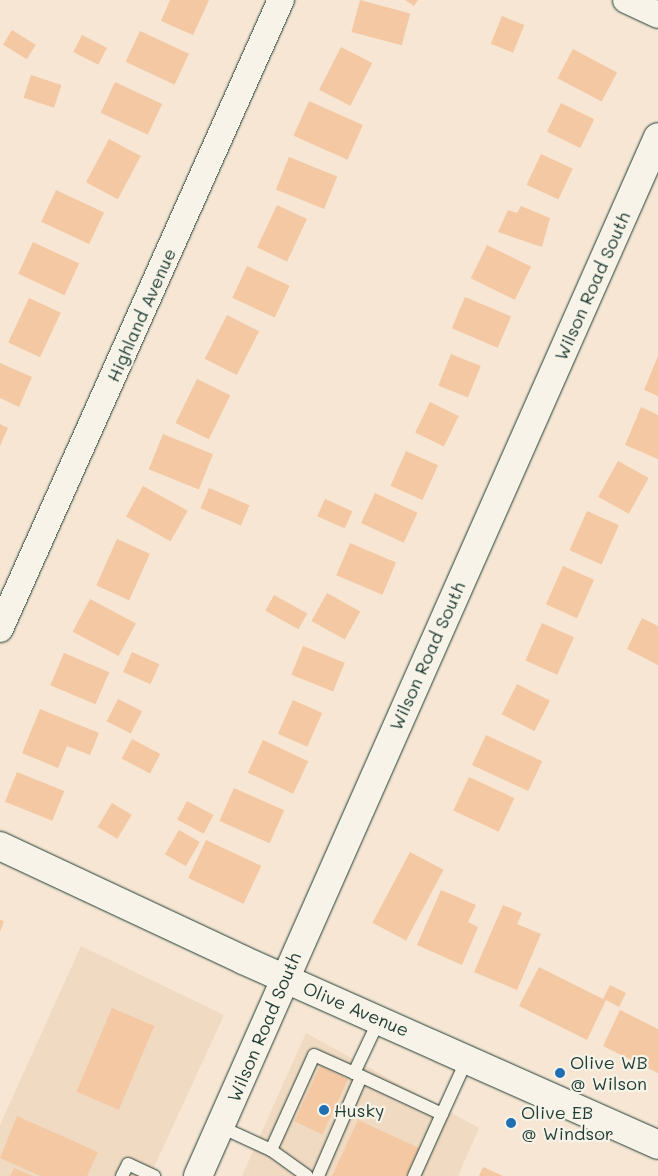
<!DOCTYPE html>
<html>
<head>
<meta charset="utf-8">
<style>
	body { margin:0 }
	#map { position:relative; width:658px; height:1176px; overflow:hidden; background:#f6e6d3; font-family:Mali,sans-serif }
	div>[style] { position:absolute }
	.built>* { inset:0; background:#f1dac2 }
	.building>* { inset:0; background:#f4c8a3; transform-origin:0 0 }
	.roads { filter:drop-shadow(0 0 1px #1f3d34) drop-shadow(0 0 1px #1f3d34) }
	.service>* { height:12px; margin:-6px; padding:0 6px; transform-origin:6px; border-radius:6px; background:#f7f3e8 }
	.minor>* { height:26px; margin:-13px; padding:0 13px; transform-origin:13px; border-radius:13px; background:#f7f3e8 }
	.secondary>* { height:28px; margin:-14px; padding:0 14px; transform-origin:14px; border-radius:14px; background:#f7f3e8 }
	.dots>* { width:14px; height:14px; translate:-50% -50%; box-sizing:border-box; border:2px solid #f7f3e8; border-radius:50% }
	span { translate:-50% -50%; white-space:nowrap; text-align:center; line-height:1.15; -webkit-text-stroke:4.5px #f7f3e8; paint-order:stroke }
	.street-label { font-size:18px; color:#1f3d34 }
	.poi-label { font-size:18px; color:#1f3d34 }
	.left { translate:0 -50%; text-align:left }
</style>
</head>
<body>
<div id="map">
	<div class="built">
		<div style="clip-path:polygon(81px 946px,224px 1015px,150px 1176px,0 1176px,0 1125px)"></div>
		<div style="clip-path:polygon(306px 1033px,479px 1128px,458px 1176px,242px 1176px)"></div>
	</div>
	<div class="building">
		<div style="clip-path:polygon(170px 0,209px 0,193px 35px,161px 21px)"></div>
		<div style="left:360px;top:0;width:52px;height:33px;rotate:15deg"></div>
		<div style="clip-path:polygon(405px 0,418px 0,414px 6px)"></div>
		<div style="left:502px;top:16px;width:24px;height:30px;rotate:22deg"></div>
		<div style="left:12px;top:30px;width:28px;height:17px;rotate:32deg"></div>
		<div style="left:140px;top:31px;width:54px;height:34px;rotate:25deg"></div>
		<div style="left:82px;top:35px;width:28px;height:19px;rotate:27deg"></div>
		<div style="left:341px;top:47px;width:35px;height:48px;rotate:27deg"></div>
		<div style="left:573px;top:49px;width:50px;height:33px;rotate:28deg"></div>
		<div style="left:31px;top:75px;width:32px;height:24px;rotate:18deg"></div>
		<div style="left:115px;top:82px;width:52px;height:34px;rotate:25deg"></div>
		<div style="left:309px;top:101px;width:59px;height:38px;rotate:24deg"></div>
		<div style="left:561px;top:103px;width:37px;height:32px;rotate:26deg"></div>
		<div style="left:109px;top:139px;width:36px;height:49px;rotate:28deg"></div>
		<div style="left:541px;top:154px;width:35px;height:34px;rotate:25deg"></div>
		<div style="left:289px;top:157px;width:52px;height:35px;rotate:22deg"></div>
		<div style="left:56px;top:190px;width:53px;height:35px;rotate:25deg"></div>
		<div style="left:277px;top:205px;width:33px;height:47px;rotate:25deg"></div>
		<div style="clip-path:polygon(521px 206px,550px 218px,542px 247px,498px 232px,508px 210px,517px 213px)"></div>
		<div style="left:33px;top:242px;width:51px;height:35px;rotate:25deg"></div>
		<div style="left:487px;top:245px;width:49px;height:37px;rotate:26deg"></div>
		<div style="left:247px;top:266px;width:47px;height:35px;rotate:25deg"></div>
		<div style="left:465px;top:297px;width:50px;height:34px;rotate:23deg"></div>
		<div style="left:29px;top:298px;width:35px;height:49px;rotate:25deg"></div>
		<div style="left:227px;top:315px;width:36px;height:49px;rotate:27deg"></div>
		<div style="left:451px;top:354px;width:32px;height:34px;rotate:22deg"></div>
		<div style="clip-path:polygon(658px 356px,658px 396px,644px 390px)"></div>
		<div style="clip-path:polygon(0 363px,32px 377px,19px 407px,0 398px)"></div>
		<div style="left:197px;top:379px;width:37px;height:49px;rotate:26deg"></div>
		<div style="left:430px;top:402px;width:32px;height:34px;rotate:26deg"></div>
		<div style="clip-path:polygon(641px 407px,658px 415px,658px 459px,625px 445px)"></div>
		<div style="clip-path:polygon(0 424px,8px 428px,0 446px)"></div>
		<div style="left:163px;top:434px;width:54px;height:38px;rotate:22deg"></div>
		<div style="left:406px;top:451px;width:35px;height:38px;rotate:24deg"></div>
		<div style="left:618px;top:461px;width:35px;height:41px;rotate:29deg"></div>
		<div style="left:143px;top:486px;width:51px;height:35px;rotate:29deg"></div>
		<div style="left:209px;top:488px;width:44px;height:22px;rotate:23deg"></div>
		<div style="left:375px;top:493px;width:47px;height:33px;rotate:25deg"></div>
		<div style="left:325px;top:499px;width:30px;height:19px;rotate:24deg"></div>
		<div style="left:587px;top:511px;width:35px;height:43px;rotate:24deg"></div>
		<div style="left:117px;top:539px;width:36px;height:51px;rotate:24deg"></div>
		<div style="left:350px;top:543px;width:50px;height:35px;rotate:23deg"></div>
		<div style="left:563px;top:566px;width:34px;height:42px;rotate:24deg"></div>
		<div style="left:327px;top:593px;width:38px;height:32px;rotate:29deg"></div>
		<div style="left:274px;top:595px;width:38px;height:18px;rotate:29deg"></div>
		<div style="left:90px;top:599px;width:52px;height:37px;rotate:28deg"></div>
		<div style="clip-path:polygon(642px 618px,658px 626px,658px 665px,627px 649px)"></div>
		<div style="left:542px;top:623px;width:35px;height:41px;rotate:24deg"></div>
		<div style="left:303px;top:646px;width:45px;height:31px;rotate:22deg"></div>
		<div style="left:132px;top:652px;width:30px;height:22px;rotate:24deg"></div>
		<div style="left:64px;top:653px;width:49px;height:35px;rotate:23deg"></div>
		<div style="left:517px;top:684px;width:37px;height:34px;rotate:27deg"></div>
		<div style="left:118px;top:699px;width:27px;height:25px;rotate:27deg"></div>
		<div style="left:293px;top:700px;width:32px;height:37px;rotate:24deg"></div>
		<div style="clip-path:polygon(40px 709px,99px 733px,90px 755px,67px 746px,58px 768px,22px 753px)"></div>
		<div style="left:486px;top:735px;width:62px;height:33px;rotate:25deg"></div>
		<div style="left:132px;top:739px;width:32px;height:22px;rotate:28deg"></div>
		<div style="left:263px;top:740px;width:50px;height:36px;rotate:25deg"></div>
		<div style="left:17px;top:772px;width:51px;height:32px;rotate:22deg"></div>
		<div style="left:469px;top:777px;width:50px;height:37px;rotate:25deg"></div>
		<div style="left:234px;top:788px;width:55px;height:36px;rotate:24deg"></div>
		<div style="left:187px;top:801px;width:30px;height:21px;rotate:28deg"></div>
		<div style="left:112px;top:803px;width:23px;height:28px;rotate:31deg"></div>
		<div style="left:179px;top:830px;width:24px;height:28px;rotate:30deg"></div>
		<div style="left:206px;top:840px;width:61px;height:42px;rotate:25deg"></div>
		<div style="left:410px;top:852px;width:38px;height:80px;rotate:28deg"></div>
		<div style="clip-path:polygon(441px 890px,476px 905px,468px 922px,478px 927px,462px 965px,417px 945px)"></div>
		<div style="clip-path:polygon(503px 905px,522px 913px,517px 924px,541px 934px,517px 990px,474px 972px)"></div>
		<div style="clip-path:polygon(0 920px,4px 921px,0 932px)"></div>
		<div style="clip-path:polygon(539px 967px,603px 999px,610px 985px,626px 993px,619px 1007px,606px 1000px,587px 1040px,519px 1006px)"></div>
		<div style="left:112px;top:1008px;width:46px;height:91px;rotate:23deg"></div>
		<div style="clip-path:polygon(620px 1010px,658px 1029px,658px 1073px,603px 1046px)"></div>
		<div style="left:320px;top:1066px;width:31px;height:61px;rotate:25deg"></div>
		<div style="clip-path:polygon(17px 1116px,98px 1152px,87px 1176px,40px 1176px,0 1158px)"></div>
		<div style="clip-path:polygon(358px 1120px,419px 1148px,406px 1176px,332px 1176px)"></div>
		<div style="clip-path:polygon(483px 1167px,503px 1176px,479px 1176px)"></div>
		<div style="clip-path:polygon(14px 1168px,33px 1176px,10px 1176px)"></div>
	</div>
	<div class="roads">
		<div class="service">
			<div style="left:380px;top:1018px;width:61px;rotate:115.3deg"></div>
			<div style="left:354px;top:1073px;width:97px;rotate:25deg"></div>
			<div style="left:442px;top:1114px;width:63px;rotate:-65.5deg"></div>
			<div style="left:221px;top:1127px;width:55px;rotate:24.7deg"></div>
			<div style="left:271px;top:1150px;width:104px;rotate:-65.6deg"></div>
			<div style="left:314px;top:1055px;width:44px;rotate:24.2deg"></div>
			<div style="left:271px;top:1150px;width:44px;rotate:35.8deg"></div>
			<div style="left:122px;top:1176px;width:13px;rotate:-63deg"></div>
			<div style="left:128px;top:1164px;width:29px;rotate:25deg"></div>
			<div style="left:318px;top:1176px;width:108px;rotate:-66.5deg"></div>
			<div style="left:414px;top:1176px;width:68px;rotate:-65.7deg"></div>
		</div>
		<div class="minor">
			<div style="left:626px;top:0;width:35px;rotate:25deg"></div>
			<div style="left:0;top:629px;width:689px;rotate:-65.93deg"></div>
		</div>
		<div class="secondary">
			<div style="left:0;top:846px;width:268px;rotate:25.1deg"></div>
			<div style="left:243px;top:960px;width:454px;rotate:24deg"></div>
			<div style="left:198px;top:1176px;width:1136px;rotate:-66.12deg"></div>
		</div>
	</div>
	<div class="dots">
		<div style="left:560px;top:1073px;background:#1f6fb2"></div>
		<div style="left:324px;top:1110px;background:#1f6fb2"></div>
		<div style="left:511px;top:1123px;background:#1f6fb2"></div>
	</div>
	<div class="street-label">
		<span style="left:592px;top:286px;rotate:-66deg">Wilson Road South</span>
		<span style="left:141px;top:315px;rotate:-66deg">Highland Avenue</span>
		<span style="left:427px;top:656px;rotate:-66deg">Wilson Road South</span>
		<span style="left:356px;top:1009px;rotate:23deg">Olive Avenue</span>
		<span style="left:264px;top:1027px;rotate:-67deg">Wilson Road South</span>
	</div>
	<div class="poi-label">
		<span class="left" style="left:570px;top:1073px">Olive WB<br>@ Wilson</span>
		<span class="left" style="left:334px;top:1110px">Husky</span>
		<span class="left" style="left:521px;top:1123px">Olive EB<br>@ Windsor</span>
	</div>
</div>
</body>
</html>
